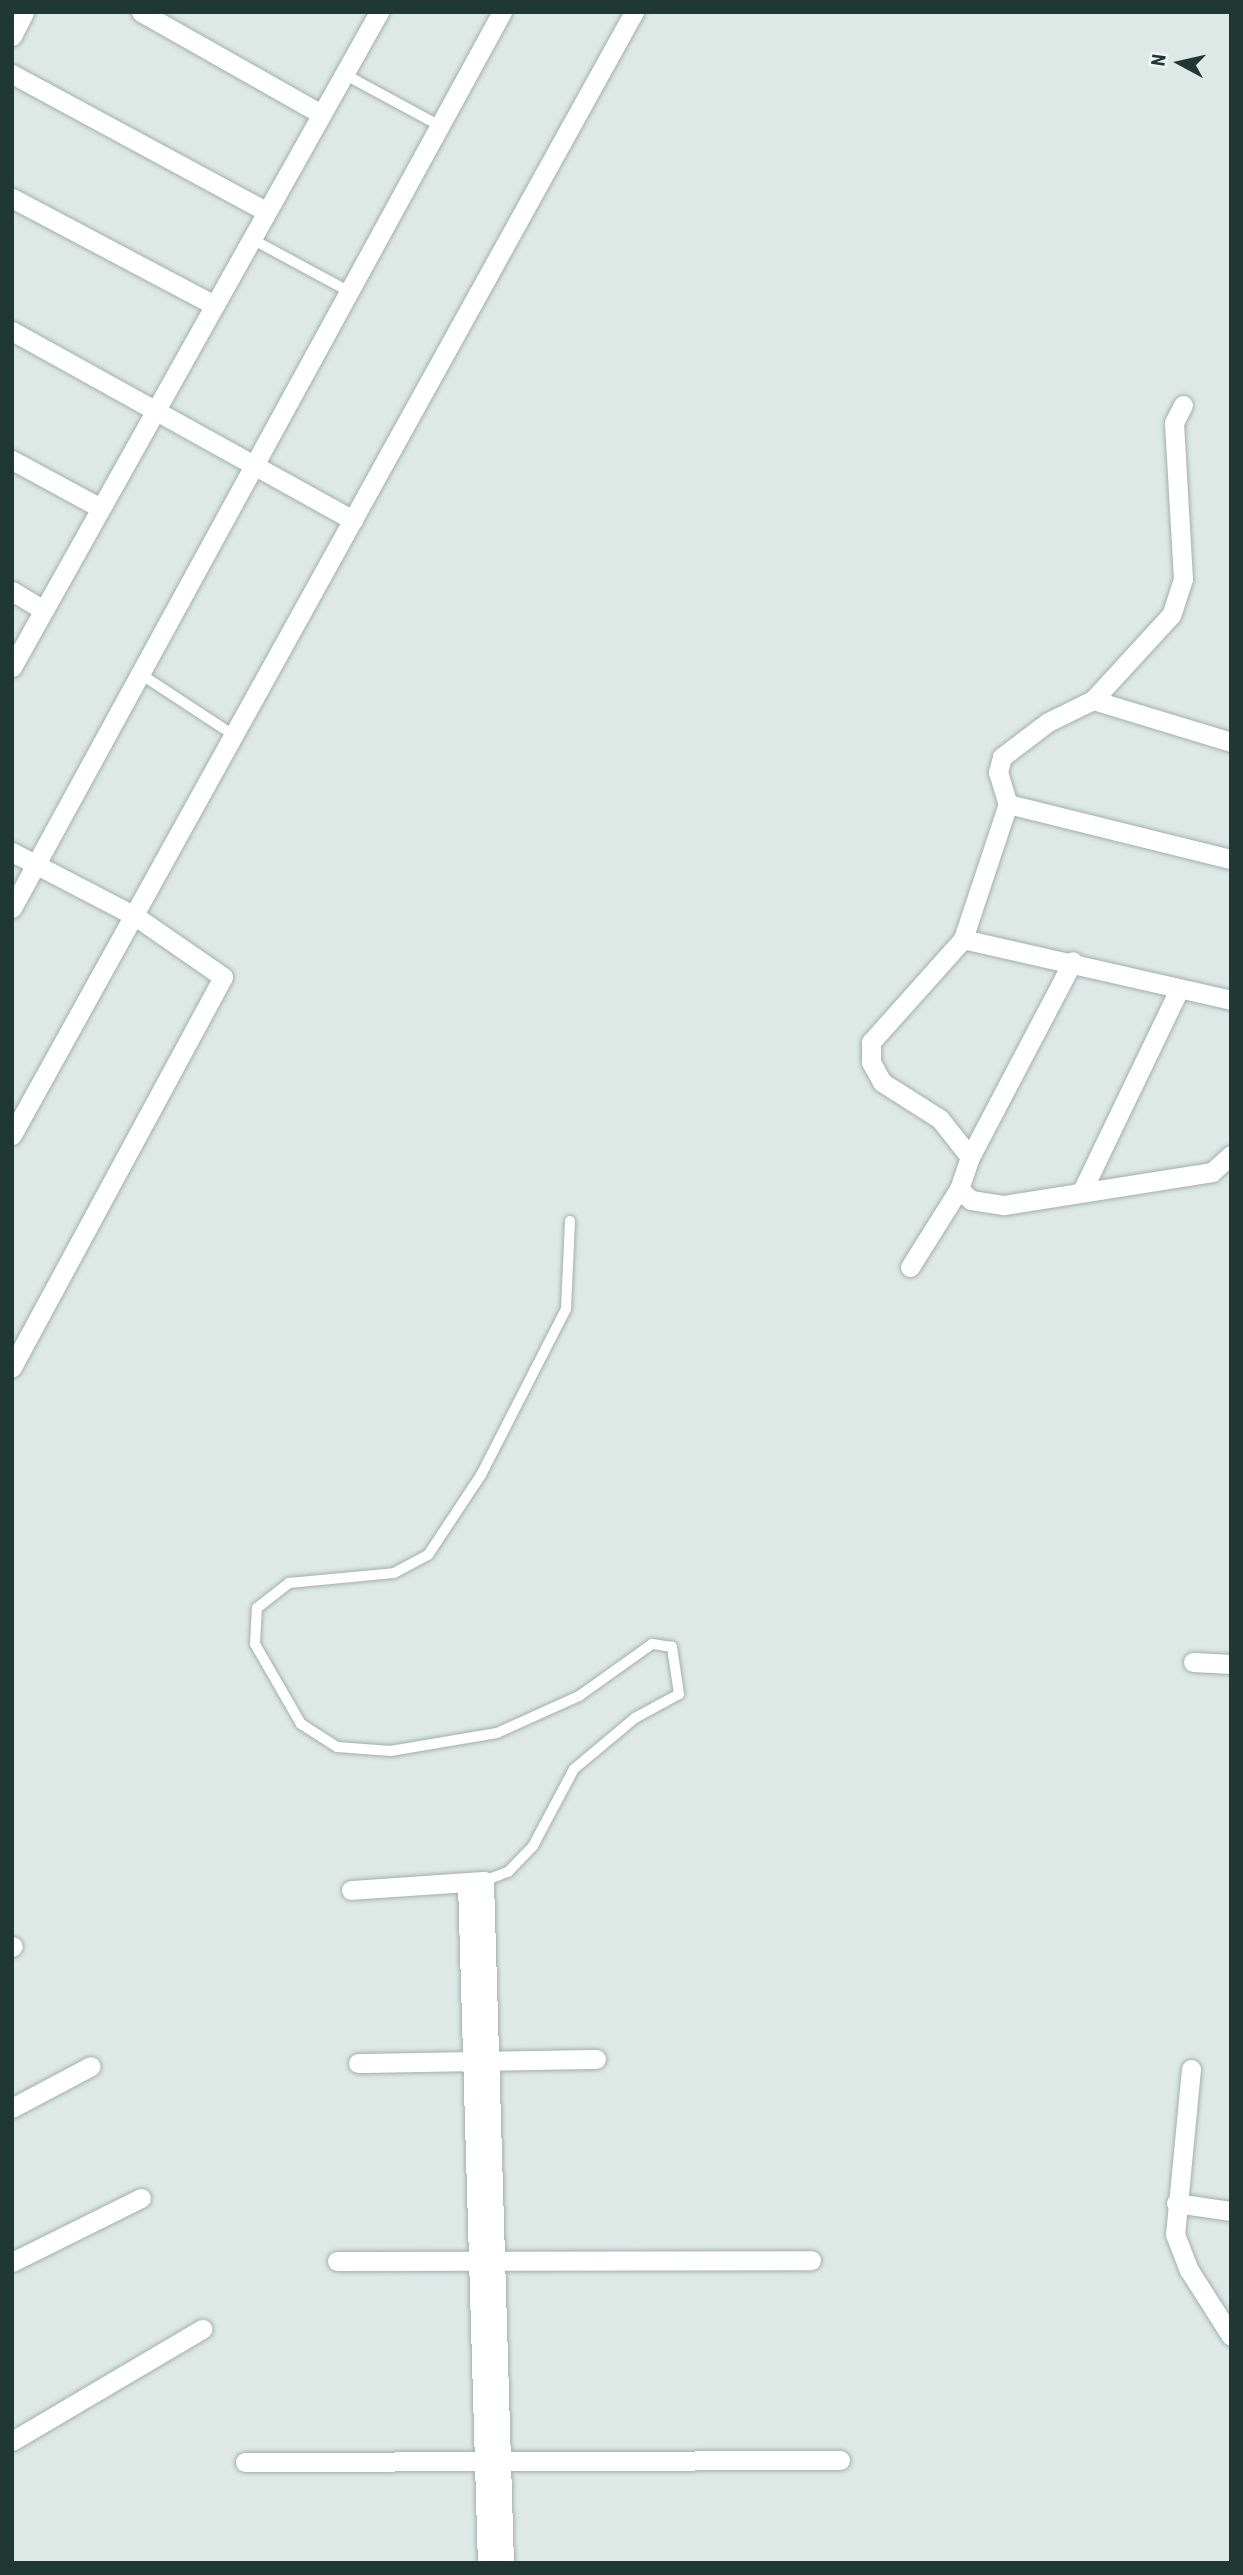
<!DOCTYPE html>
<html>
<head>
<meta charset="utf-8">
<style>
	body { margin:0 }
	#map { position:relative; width:1243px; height:2575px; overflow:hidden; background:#dee9e6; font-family:"Roboto Condensed",sans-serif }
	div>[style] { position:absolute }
	.roads { filter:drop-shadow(0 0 2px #a1b0ad) drop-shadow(0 0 2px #a1b0ad) }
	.service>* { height:10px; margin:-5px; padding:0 5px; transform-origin:5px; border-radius:5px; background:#fff }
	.minor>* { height:19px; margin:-9.5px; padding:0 9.5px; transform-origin:9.5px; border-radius:9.5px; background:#fff }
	span { translate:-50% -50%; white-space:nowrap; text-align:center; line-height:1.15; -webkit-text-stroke:6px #eef6f3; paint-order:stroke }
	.frame { position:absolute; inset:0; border:14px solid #203834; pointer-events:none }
	.north { position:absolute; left:1145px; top:28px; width:70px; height:70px; -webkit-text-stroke:5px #eef6f3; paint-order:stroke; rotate:278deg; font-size:19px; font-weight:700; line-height:28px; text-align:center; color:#203834 }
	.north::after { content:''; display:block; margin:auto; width:24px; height:32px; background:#203834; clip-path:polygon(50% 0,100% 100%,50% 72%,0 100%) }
</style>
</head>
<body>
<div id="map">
	<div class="roads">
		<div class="service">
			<div style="left:344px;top:74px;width:109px;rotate:28.4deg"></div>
			<div style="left:250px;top:238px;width:111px;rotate:28.4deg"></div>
			<div style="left:139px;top:673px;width:115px;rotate:33.3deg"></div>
			<div style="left:484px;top:1881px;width:26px;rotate:-21deg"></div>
			<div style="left:508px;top:1872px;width:36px;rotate:-46deg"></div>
			<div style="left:533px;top:1846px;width:87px;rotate:-62deg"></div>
			<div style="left:574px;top:1769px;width:80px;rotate:-39.9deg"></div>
			<div style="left:635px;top:1718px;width:50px;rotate:-28.6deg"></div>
			<div style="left:679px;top:1694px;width:48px;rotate:-98.5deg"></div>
			<div style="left:672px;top:1647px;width:20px;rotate:-171deg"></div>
			<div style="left:652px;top:1644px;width:90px;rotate:144.5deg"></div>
			<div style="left:579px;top:1696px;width:90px;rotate:155.7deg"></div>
			<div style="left:497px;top:1733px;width:108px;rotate:170.4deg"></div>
			<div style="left:391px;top:1751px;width:54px;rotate:-175.8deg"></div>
			<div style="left:337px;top:1747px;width:43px;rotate:-147.4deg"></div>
			<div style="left:301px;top:1724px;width:92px;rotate:-119.9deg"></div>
			<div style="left:255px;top:1644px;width:36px;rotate:-87deg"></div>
			<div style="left:257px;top:1608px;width:41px;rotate:-38deg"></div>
			<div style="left:289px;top:1583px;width:105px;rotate:-5.4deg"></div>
			<div style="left:394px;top:1573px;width:38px;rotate:-28deg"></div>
			<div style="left:428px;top:1555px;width:96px;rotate:-56.5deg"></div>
			<div style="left:481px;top:1475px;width:186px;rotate:-62.9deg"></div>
			<div style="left:566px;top:1309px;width:88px;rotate:-87.4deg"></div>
		</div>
		<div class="minor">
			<div style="left:141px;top:12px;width:207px;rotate:29.5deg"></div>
			<div style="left:12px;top:36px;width:27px;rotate:-63deg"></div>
			<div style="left:12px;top:74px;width:288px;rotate:28.4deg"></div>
			<div style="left:12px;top:198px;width:226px;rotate:27.9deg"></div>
			<div style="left:12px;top:331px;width:390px;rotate:29deg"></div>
			<div style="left:1183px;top:405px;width:20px;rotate:117deg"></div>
			<div style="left:1174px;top:423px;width:156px;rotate:86.7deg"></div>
			<div style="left:1183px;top:579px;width:38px;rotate:108deg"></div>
			<div style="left:1171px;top:615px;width:115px;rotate:132.5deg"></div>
			<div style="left:1093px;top:700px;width:50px;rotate:153.9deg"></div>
			<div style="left:1048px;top:722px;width:58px;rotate:142.7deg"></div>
			<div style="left:1002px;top:757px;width:16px;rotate:105deg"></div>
			<div style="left:998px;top:772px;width:34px;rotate:73deg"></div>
			<div style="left:1008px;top:804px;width:230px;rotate:13.9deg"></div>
			<div style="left:12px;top:460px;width:99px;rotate:28.4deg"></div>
			<div style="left:12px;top:591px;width:37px;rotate:31deg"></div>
			<div style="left:12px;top:667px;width:751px;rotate:-60.74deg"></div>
			<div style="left:1093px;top:700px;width:144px;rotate:16.9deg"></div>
			<div style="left:12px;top:852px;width:139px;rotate:27.5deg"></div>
			<div style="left:135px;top:916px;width:107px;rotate:34.7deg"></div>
			<div style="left:223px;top:977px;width:444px;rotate:118.4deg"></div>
			<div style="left:12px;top:908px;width:1021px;rotate:-61.33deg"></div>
			<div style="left:963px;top:939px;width:275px;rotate:12.8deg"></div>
			<div style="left:12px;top:1135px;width:1284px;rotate:-61.02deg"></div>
			<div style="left:970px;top:1157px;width:221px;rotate:-62.3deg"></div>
			<div style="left:959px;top:1189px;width:16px;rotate:43deg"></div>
			<div style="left:971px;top:1200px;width:33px;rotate:9deg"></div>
			<div style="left:1004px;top:1205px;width:211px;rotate:-9deg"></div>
			<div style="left:1212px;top:1172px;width:25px;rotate:-42deg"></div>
			<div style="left:1082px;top:1191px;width:224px;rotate:-64.3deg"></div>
			<div style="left:910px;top:1267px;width:92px;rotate:-57.9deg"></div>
			<div style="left:959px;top:1189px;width:34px;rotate:-71deg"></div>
			<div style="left:970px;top:1157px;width:48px;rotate:-128.3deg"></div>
			<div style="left:940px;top:1119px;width:69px;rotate:-147.5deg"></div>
			<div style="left:882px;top:1082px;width:23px;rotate:-119deg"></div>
			<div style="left:871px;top:1062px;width:20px;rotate:-90deg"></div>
			<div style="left:871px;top:1042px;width:138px;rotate:-48.2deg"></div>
			<div style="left:963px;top:939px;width:142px;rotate:-71.6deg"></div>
			<div style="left:1193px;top:1662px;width:38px;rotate:3deg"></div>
			<div style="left:467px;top:1883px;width:680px;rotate:88.32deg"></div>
			<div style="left:351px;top:1890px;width:133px;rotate:-3.9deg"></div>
			<div style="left:484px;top:1881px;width:682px;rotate:88.32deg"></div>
			<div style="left:12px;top:1947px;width:1px;rotate:-45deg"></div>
			<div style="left:358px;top:2063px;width:238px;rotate:-1deg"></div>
			<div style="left:1191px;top:2069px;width:166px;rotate:95.5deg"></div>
			<div style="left:1175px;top:2234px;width:39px;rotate:69deg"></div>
			<div style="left:1189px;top:2270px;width:78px;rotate:57.5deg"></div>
			<div style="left:12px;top:2108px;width:89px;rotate:-28deg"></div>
			<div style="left:1176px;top:2203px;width:56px;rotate:8.3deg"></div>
			<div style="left:337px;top:2261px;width:474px;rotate:-0.1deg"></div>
			<div style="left:12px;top:2262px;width:144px;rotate:-26.4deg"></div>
			<div style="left:12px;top:2441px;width:221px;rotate:-30.5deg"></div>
			<div style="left:245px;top:2462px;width:595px;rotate:-0.19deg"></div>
		</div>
	</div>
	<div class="frame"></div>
	<div class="north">N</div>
</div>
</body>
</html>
